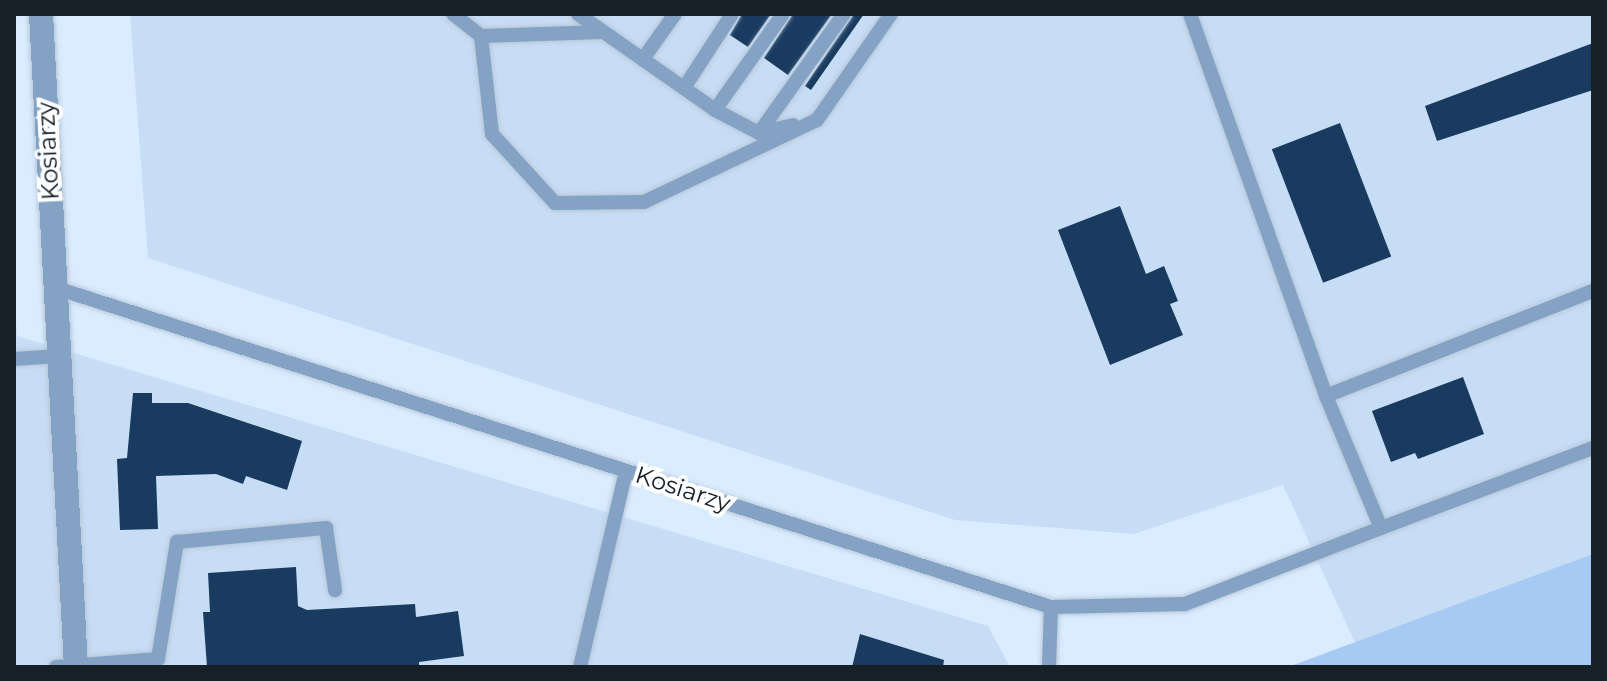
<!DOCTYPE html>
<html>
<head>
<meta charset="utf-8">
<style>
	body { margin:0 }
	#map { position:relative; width:1607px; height:681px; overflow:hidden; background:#daecff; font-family:Montserrat,sans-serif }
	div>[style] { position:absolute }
	.built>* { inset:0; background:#c7ddf5 }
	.green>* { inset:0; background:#a6caf3 }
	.building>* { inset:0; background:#193b5f; transform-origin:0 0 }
	.roads { filter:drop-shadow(0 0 2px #b7c7d8) drop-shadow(0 0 2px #b7c7d8) }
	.lane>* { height:14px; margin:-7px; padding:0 7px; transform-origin:7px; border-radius:7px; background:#84a3c4 }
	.street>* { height:24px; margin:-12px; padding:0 12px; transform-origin:12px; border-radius:12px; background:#84a3c4 }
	span { translate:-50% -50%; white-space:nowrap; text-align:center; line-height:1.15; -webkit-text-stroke:8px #fff; paint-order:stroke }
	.street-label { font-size:24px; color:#171f27 }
	.frame { position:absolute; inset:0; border:16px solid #171f27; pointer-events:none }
</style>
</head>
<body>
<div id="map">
	<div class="built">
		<div style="clip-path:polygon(130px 14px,1593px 14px,1593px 595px,1366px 667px,1283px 485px,1134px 534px,955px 520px,148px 258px)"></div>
		<div style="clip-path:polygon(14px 283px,17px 336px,988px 626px,1010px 667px,14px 667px)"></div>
	</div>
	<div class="green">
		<div style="clip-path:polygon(1593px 554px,1593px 667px,1288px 667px)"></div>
	</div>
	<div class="building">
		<div style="clip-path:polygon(742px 14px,771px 14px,748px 47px,730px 35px)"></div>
		<div style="clip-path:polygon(793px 14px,832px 14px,788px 75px,764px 58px)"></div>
		<div style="clip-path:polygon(854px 14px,864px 14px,811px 90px,805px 86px)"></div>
		<div style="clip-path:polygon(1593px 43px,1593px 90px,1437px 141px,1425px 106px)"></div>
		<div style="left:1340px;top:123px;width:143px;height:73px;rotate:69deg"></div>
		<div style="clip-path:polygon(1120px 206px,1146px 274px,1164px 266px,1178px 301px,1170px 304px,1183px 335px,1110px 365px,1058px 230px)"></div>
		<div style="clip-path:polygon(1463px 377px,1484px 434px,1418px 459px,1415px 453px,1391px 462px,1372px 411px)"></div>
		<div style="clip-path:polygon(133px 393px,152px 393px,152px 403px,188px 403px,302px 441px,287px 490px,246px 476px,243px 484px,216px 474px,156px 476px,158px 529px,120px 530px,117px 459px,127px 458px)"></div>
		<div style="clip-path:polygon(296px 567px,298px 606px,307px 610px,415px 604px,416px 617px,458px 611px,464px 656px,419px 662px,419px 667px,207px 667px,203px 612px,210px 612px,208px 573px)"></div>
		<div style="clip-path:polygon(860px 634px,944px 660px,943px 667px,852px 667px)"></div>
	</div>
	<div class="roads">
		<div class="lane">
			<div style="left:453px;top:14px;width:36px;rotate:38deg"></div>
			<div style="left:481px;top:36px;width:99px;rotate:83.6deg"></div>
			<div style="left:492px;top:134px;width:93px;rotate:47.6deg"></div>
			<div style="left:555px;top:203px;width:89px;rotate:-0.6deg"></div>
			<div style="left:644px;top:202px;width:191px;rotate:-25.4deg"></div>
			<div style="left:817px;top:120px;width:129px;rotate:-55.1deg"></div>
			<div style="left:578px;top:14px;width:167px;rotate:35deg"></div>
			<div style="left:715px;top:110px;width:50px;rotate:27.6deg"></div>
			<div style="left:759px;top:133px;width:35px;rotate:-13deg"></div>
			<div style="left:1190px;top:14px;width:405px;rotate:70.4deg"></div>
			<div style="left:1326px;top:396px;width:287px;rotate:-21.5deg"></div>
			<div style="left:481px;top:36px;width:122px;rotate:-1.9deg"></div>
			<div style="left:643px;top:59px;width:55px;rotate:-54.6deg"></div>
			<div style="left:684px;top:88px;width:88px;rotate:-57deg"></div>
			<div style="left:715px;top:110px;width:118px;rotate:-54.7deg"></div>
			<div style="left:759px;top:133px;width:146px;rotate:-54.5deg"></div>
			<div style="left:56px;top:288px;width:1045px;rotate:17.78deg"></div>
			<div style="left:1051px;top:607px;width:134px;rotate:-1.3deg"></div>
			<div style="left:1185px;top:604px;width:210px;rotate:-21.2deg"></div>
			<div style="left:14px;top:359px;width:45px;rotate:-3.8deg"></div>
			<div style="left:1326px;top:396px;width:143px;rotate:67.4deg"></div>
			<div style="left:1381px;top:528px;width:227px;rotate:-20.7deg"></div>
			<div style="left:56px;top:667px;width:102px;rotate:-4.5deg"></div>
			<div style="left:158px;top:659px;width:119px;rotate:-80.8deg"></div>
			<div style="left:177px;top:542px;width:150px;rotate:-5.4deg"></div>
			<div style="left:326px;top:528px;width:63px;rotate:81.7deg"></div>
			<div style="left:580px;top:667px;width:201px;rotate:-76.8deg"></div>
			<div style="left:1049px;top:667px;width:60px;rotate:-88.1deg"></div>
		</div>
		<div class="street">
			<div style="left:41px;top:14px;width:654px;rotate:86.93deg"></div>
		</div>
	</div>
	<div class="street-label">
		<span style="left:48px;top:151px;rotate:-93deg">Kosiarzy</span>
		<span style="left:683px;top:489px;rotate:18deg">Kosiarzy</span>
	</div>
	<div class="frame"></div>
</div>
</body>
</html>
